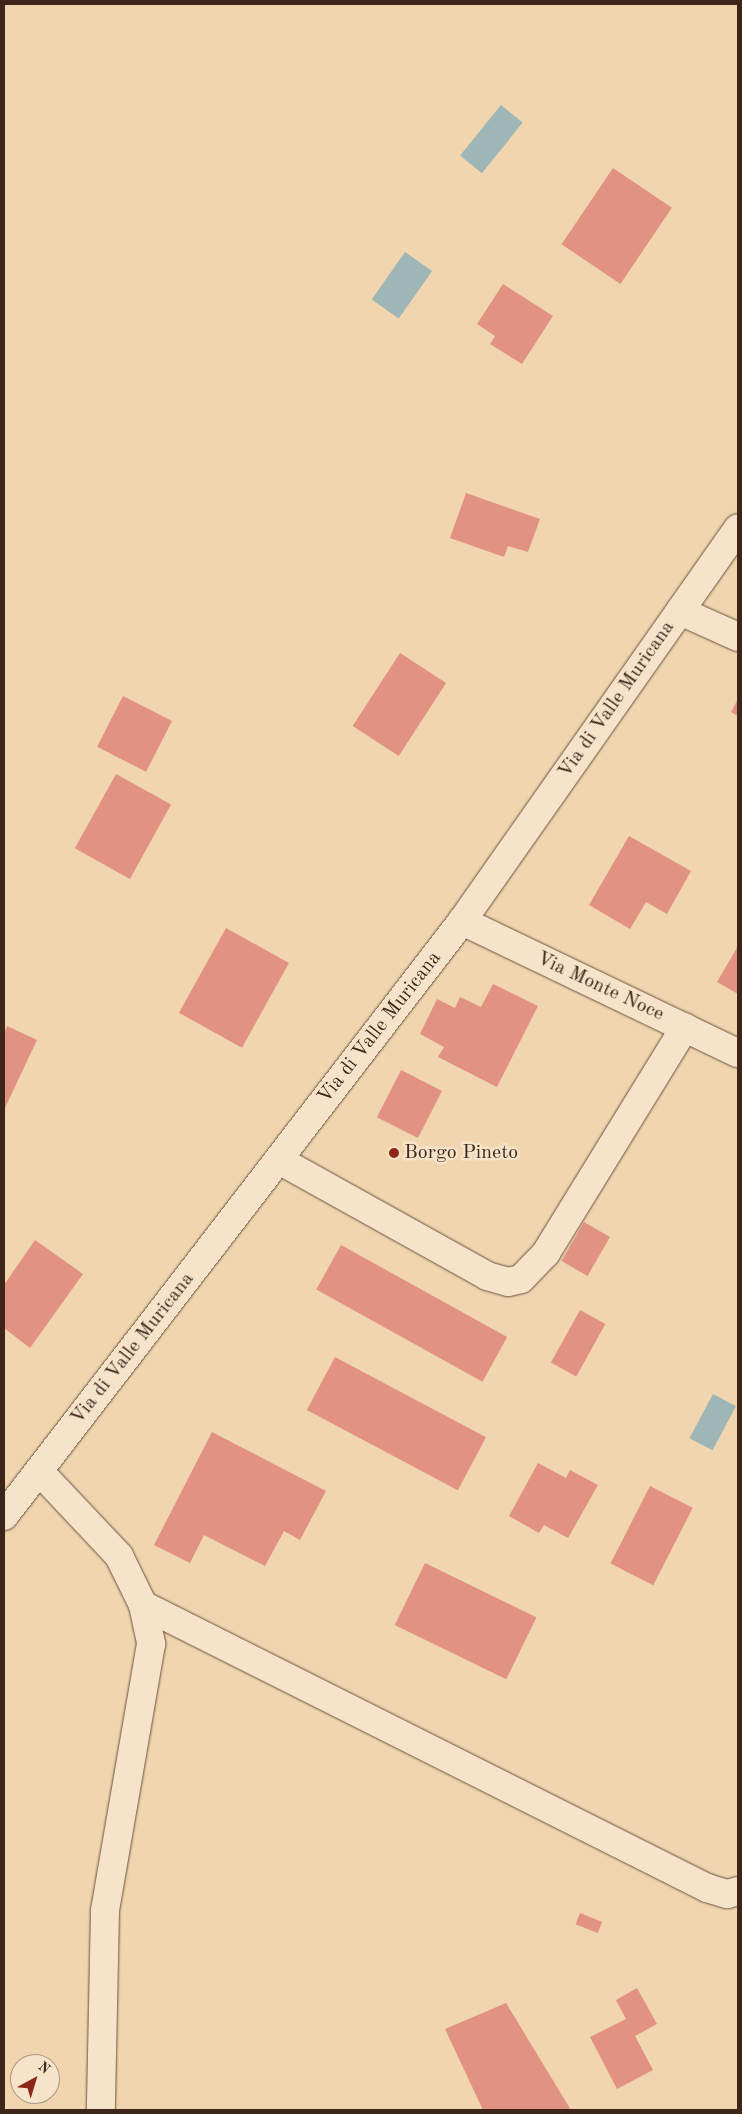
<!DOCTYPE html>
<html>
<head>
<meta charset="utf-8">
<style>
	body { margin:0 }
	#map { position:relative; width:742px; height:2114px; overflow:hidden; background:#f0d5ae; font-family:"Old Standard TT",serif }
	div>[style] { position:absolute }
	.water>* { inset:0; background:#9eb6b5; transform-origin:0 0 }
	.building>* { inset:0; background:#e29282; transform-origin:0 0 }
	.roads { filter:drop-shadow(0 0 1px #6a513e) drop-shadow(0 0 1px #6a513e) }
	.street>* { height:28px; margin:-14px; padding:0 14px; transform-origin:14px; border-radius:14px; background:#f5e4ca }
	.secondary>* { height:28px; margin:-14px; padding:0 14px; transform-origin:14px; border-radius:14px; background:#f5e4ca }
	.dots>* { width:14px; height:14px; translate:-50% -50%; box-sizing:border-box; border:2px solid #f5e4ca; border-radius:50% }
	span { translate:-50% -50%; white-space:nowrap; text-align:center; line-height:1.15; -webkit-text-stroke:5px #f5e4ca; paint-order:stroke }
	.street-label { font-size:20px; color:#3e2519 }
	.poi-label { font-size:20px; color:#3e2519 }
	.left { translate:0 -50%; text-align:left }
	.frame { position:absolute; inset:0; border:5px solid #3e2519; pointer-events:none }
	.north { position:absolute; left:10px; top:2054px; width:50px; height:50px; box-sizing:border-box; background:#f5e4ca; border:1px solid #ac9883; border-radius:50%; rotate:39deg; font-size:14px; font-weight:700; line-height:20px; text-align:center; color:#3e2519 }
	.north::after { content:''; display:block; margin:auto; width:18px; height:22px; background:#8f2418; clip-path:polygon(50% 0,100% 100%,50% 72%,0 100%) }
</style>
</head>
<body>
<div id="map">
	<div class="water">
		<div style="left:501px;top:105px;width:28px;height:65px;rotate:39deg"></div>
		<div style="left:405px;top:252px;width:33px;height:58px;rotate:35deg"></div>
		<div style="left:713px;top:1394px;width:26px;height:50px;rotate:28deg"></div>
	</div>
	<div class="building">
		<div style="left:613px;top:168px;width:71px;height:92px;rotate:34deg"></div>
		<div style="clip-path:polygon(503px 284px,553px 316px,522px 364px,490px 344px,495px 336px,477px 324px)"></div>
		<div style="clip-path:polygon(466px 493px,540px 519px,528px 552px,508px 546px,504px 557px,450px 538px)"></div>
		<div style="left:400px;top:653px;width:55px;height:87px;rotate:33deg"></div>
		<div style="left:123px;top:696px;width:55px;height:57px;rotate:27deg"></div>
		<div style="clip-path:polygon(738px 699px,738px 716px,731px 712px)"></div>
		<div style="left:116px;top:774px;width:63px;height:85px;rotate:29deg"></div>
		<div style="clip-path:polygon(629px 836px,691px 871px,667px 914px,646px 902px,630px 929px,589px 905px)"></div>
		<div style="left:226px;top:928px;width:72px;height:97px;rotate:29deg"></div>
		<div style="clip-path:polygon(738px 946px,738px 994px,717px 982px)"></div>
		<div style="clip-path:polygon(493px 984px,538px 1006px,497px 1087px,438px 1057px,444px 1047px,420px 1034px,437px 999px,455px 1008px,460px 997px,481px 1007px)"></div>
		<div style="clip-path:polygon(7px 1026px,37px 1040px,4px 1110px,4px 1034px)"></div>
		<div style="left:401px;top:1070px;width:46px;height:53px;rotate:27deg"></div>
		<div style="left:584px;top:1222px;width:30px;height:45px;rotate:30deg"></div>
		<div style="clip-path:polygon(35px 1240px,83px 1274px,30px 1348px,4px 1328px,4px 1285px)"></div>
		<div style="left:341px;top:1245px;width:190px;height:51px;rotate:29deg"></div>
		<div style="left:580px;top:1310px;width:29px;height:60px;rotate:29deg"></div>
		<div style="left:335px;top:1357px;width:171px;height:60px;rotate:28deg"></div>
		<div style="clip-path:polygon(212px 1432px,326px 1491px,300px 1540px,284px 1531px,265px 1566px,204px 1535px,190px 1563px,154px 1545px)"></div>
		<div style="clip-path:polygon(538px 1463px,566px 1478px,570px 1470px,598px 1485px,568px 1538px,544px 1525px,539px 1533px,509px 1516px)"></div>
		<div style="left:650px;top:1486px;width:48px;height:87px;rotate:27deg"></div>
		<div style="left:425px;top:1563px;width:124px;height:69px;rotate:26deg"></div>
		<div style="left:580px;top:1913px;width:24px;height:12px;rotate:22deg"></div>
		<div style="clip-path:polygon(637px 1988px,657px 2024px,635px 2036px,653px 2070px,617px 2089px,590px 2037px,626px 2019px,616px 2000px)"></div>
		<div style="clip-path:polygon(506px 2003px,571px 2110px,483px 2110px,445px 2029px)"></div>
	</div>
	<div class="roads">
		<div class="street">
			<div style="left:680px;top:611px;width:64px;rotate:24.1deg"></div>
			<div style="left:462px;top:921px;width:306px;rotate:25.6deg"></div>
			<div style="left:279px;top:1160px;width:238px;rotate:29.1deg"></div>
			<div style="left:487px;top:1276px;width:22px;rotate:16deg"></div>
			<div style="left:508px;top:1282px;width:13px;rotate:-13deg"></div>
			<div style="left:521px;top:1279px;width:36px;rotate:-46deg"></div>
			<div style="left:546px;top:1253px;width:265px;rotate:-58.4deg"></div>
			<div style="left:39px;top:1471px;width:117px;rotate:46.7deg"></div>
			<div style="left:119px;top:1556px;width:55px;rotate:63.9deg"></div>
			<div style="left:143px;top:1605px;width:40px;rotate:78deg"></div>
			<div style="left:151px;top:1644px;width:271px;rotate:99.8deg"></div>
			<div style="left:105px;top:1911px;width:199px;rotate:91.2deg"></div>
			<div style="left:143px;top:1605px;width:631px;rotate:26.65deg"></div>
			<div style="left:707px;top:1888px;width:21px;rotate:17deg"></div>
			<div style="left:727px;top:1894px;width:11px;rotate:-15deg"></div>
		</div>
		<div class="secondary">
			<div style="left:4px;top:1516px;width:751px;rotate:-52.41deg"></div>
			<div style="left:462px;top:921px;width:480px;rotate:-54.9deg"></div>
		</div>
	</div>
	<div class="dots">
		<div style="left:394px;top:1153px;background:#8f2418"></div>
	</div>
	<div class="street-label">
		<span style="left:617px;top:700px;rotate:-55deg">Via di Valle Muricana</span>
		<span style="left:600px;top:987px;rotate:25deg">Via Monte Noce</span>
		<span style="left:380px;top:1028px;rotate:-52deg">Via di Valle Muricana</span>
		<span style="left:133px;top:1349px;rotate:-52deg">Via di Valle Muricana</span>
	</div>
	<div class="poi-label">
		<span class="left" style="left:404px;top:1153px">Borgo Pineto</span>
	</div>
	<div class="frame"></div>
	<div class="north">N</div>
</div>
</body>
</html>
